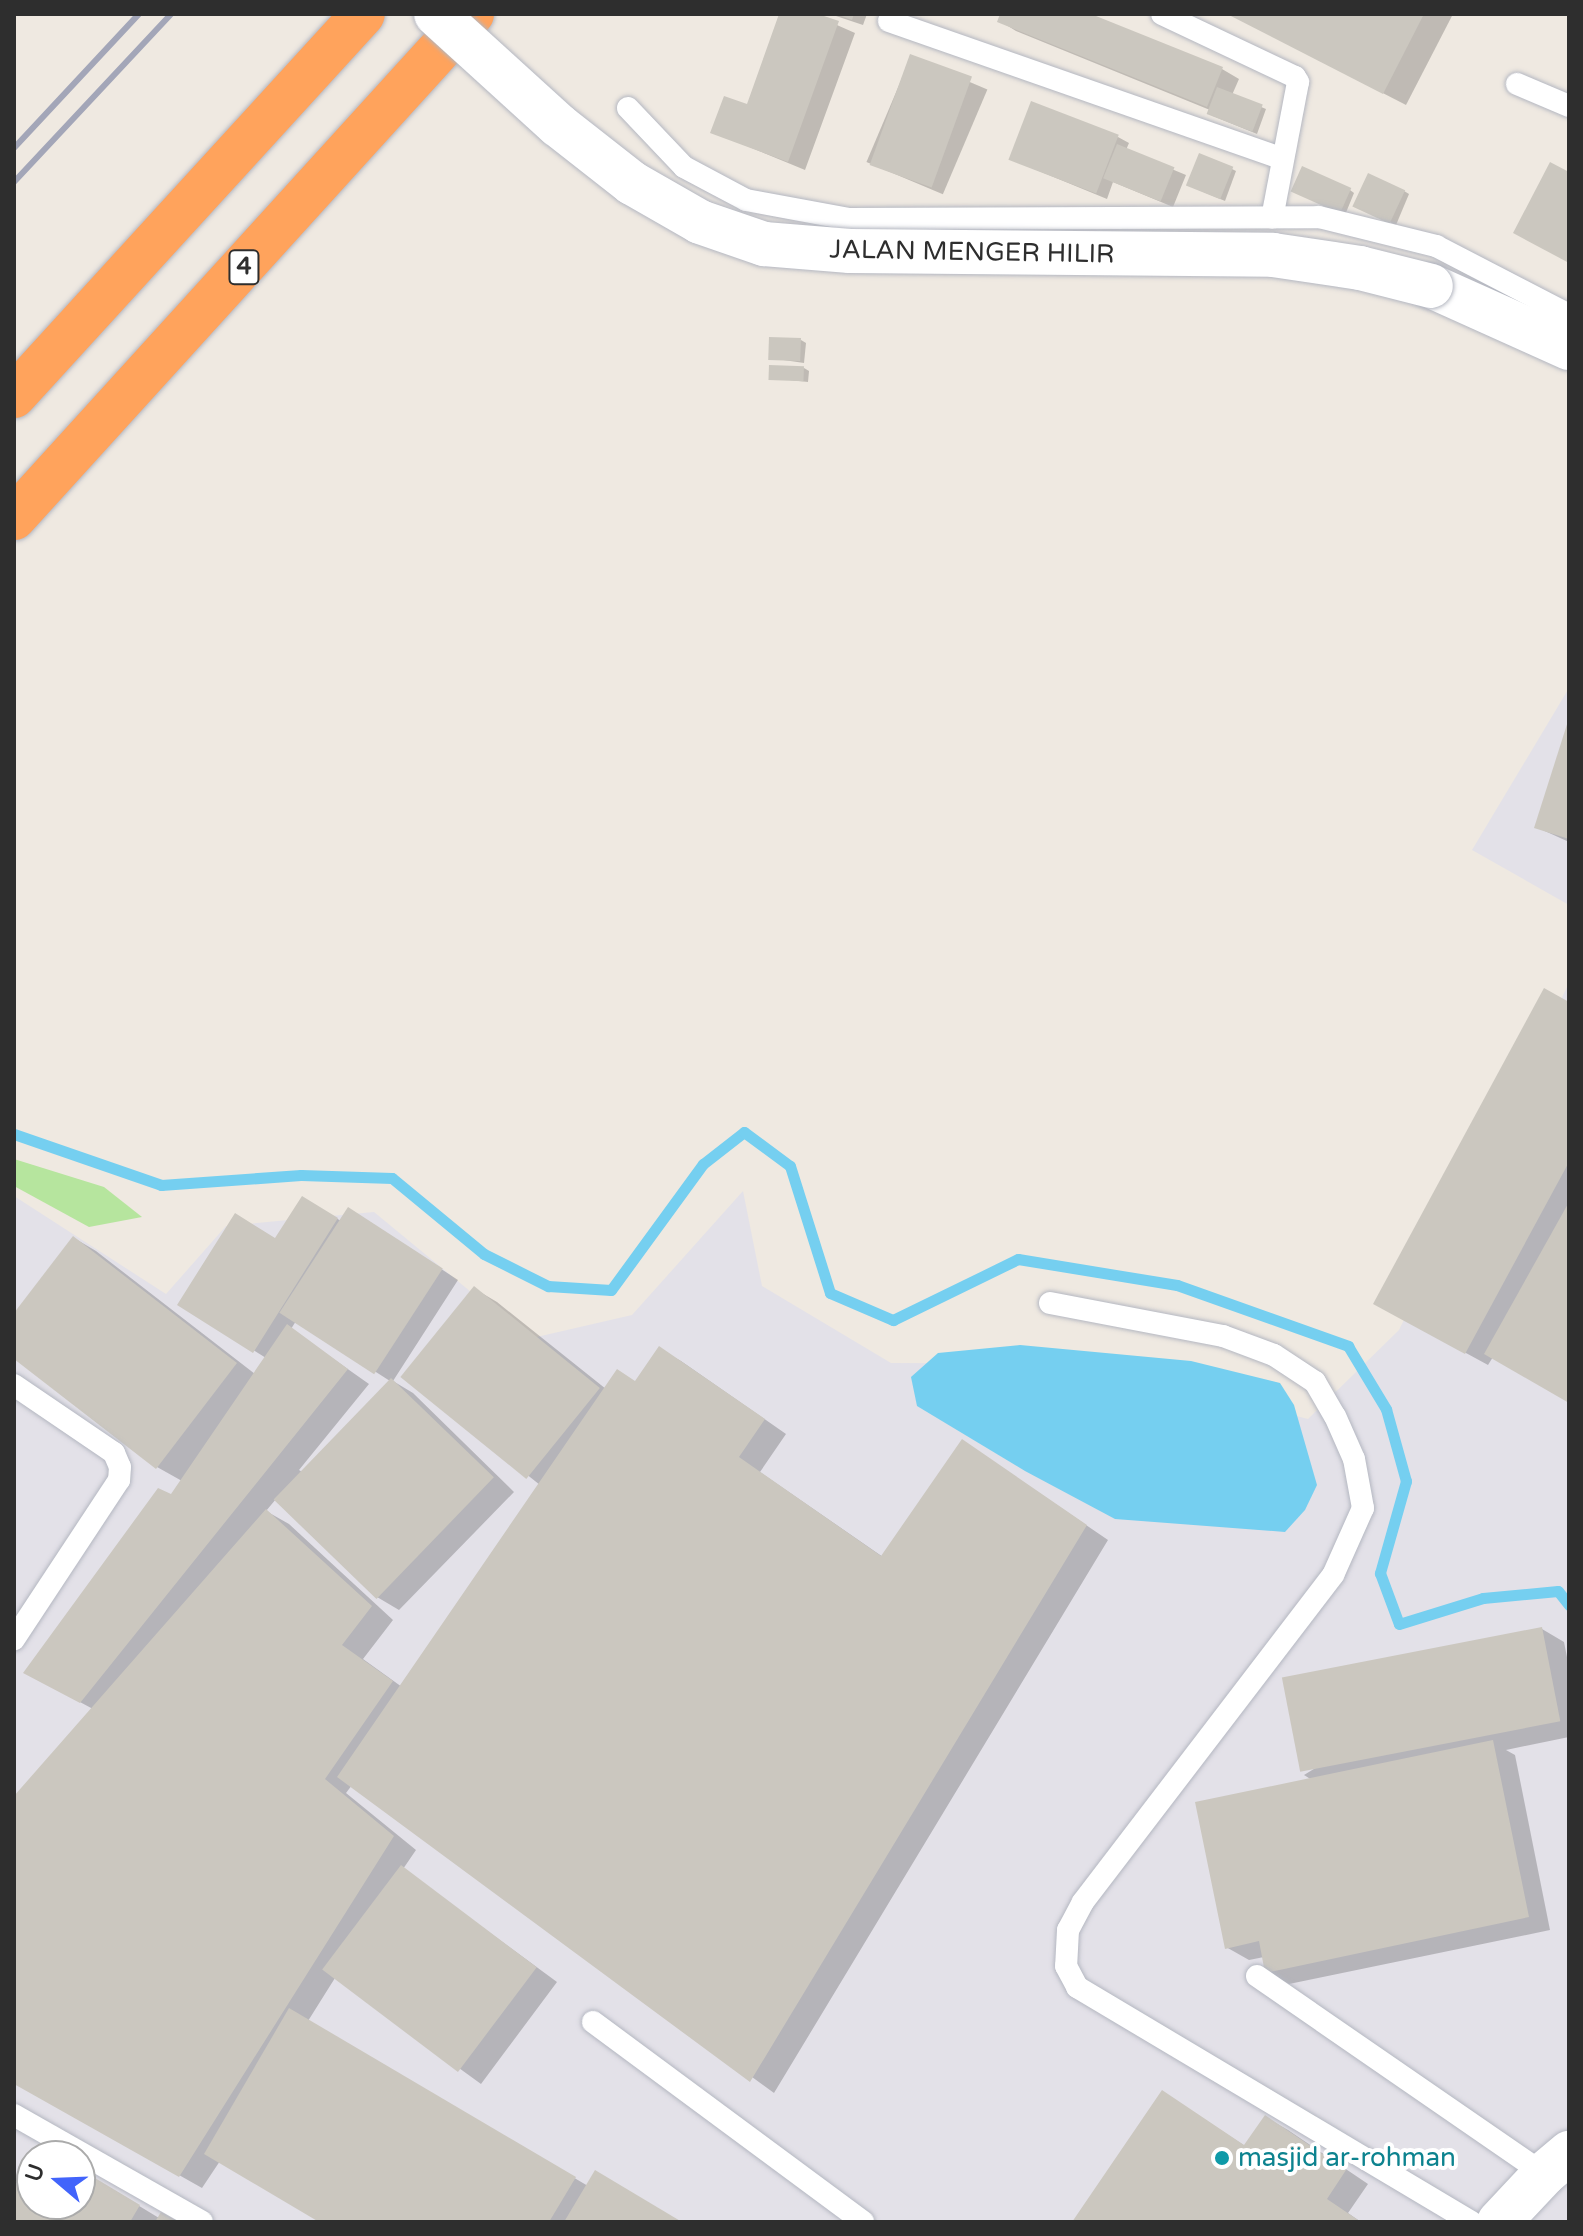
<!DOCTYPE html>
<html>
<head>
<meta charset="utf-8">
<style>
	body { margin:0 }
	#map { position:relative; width:1583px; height:2236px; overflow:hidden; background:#efe9e1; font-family:"Varela Round",sans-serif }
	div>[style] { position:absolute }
	.industrial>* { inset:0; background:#e3e1e8 }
	.green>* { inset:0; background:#b6e59e }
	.water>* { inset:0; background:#75cff0 }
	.shadow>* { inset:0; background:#0003; transform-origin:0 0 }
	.stream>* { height:11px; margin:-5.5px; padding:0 5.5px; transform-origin:5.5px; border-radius:5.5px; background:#75cff0 }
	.building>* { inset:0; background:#cbc7bf; transform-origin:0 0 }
	.roads { filter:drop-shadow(0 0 2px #b4b7c1) drop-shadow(0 0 2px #b4b7c1) }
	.lane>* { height:22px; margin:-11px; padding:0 11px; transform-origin:11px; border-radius:11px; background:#fff }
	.secondary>* { height:44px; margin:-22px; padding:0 22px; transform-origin:22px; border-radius:22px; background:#fff }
	.highway>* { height:44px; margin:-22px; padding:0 22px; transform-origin:22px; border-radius:22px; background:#ffa35c }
	.rail>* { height:6px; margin:-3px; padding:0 3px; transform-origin:3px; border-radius:3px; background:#a3a6b8 }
	.bridges { filter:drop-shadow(0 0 2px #b4b7c1) drop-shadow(0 0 2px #b4b7c1) }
	.secondary-bridge>* { height:44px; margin:-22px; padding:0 22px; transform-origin:22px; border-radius:22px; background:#fff }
	.dots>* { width:22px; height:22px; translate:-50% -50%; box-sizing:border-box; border:4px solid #fff; border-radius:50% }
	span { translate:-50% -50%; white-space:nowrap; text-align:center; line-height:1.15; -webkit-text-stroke:8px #fff; paint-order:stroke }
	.shield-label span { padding:2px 6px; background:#fff; border:2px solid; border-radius:6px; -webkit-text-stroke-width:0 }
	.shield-label { font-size:24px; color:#2e2e2e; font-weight:700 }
	.street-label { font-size:26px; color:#2e2e2e }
	.culture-label { font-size:26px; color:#0d838f }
	.left { translate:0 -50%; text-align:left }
	.frame { position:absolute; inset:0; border:16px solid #2e2e2e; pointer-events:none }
	.north { position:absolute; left:16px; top:2140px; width:80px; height:80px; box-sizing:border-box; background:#fff; border:2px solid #ababab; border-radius:50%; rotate:289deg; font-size:22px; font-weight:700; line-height:32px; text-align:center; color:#2e2e2e }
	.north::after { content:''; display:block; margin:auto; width:28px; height:36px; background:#4264fb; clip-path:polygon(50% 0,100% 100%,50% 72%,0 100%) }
</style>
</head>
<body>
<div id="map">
	<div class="industrial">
		<div style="clip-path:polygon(1569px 688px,1569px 905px,1472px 850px)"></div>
		<div style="clip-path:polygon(evenodd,1569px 983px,1569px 2222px,14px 2222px,14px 1196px,166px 1294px,226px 1226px,374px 1212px,528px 1339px,632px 1315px,743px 1191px,762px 1286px,891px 1363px,1097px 1364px,1308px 1419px,1399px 1330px,1569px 983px,32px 2156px,80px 2156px,80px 2204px,32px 2204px,32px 2156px)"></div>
	</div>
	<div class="green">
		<div style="clip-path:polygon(14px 1159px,104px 1187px,142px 1217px,89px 1227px,14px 1186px)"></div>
	</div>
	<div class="water">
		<div style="clip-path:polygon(1020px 1345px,1191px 1361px,1280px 1383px,1294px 1405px,1317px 1485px,1305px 1510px,1285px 1532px,1115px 1519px,1025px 1471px,917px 1406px,911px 1377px,938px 1353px)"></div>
	</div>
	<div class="shadow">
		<div style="clip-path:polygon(782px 14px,812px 14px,855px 33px,805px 170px,713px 132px,748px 107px)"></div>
		<div style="clip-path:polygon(830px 14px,867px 14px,863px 25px)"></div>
		<div style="clip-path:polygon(1003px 14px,1085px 14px,1222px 69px,1239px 79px,1232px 95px,1266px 109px,1257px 134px,1213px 116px,1210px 110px,1016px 31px,1000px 21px)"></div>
		<div style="clip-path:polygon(1229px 14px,1453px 14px,1406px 105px)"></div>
		<div style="left:911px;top:57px;width:83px;height:114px;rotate:23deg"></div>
		<div style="clip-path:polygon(1118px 137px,1129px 143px,1126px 150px,1186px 175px,1173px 207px,1113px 182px,1107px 199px,1010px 159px)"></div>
		<div style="clip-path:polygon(1232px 169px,1236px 171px,1225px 201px,1194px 188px)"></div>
		<div style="clip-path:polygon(1350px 190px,1354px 193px,1345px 215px,1297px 193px)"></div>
		<div style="clip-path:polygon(1404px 191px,1409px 194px,1396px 225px,1360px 209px)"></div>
		<div style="clip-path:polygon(801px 340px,806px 343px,804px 363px,770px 358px)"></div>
		<div style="clip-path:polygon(804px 368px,809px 371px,808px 382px,771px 378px)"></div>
		<div style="clip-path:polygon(1569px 723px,1569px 842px,1536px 827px)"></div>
		<div style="clip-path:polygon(1569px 1004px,1569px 1401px,1493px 1357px,1488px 1365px,1398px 1316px)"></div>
		<div style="clip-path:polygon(evenodd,302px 1198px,341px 1221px,365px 1219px,458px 1280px,393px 1381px,413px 1393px,514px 1492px,399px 1610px,377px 1597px,276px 1499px,266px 1511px,289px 1524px,393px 1620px,363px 1659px,402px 1687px,540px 1485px,404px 1377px,475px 1289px,497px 1302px,606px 1389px,636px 1382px,659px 1349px,681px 1361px,786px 1434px,760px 1472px,883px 1557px,963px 1441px,1108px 1540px,774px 2093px,352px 1785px,346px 1793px,416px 1850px,403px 1869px,557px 1982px,481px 2084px,335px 1978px,308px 2021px,588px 2186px,679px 2222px,323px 2222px,220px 2161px,202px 2188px,14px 2082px,14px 1799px,93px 1709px,48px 1685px,182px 1481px,157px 1467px,14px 1356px,14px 1317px,74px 1238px,96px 1251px,255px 1374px,266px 1358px,180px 1304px,276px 1240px,302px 1198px,296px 1321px,390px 1381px,302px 1472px,299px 1470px,369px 1384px,291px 1329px,296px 1321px)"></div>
		<div style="clip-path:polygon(1542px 1629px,1564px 1642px,1569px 1667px,1569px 1737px,1506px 1750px,1515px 1755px,1550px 1930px,1289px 1984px,1266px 1972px,1264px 1957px,1249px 1960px,1226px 1947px,1312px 1780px,1304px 1775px)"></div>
		<div style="clip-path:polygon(1162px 2092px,1245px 2146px,1265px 2117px,1288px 2130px,1368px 2184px,1348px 2213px,1361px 2222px,1074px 2222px)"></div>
		<div style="clip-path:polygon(32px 2162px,32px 2204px,80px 2204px,80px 2170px,159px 2218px,175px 2222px,14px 2222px,14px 2192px)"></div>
	</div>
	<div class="stream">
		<div style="left:14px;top:1134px;width:156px;rotate:19.1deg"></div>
		<div style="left:161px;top:1185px;width:140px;rotate:-4.1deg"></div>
		<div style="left:301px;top:1175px;width:91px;rotate:1.9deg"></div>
		<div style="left:392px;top:1178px;width:119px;rotate:39.6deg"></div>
		<div style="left:484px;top:1254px;width:72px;rotate:26.6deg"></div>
		<div style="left:548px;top:1286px;width:63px;rotate:3.6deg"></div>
		<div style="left:611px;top:1290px;width:156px;rotate:-53.9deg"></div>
		<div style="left:703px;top:1164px;width:52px;rotate:-38deg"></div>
		<div style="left:744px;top:1132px;width:57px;rotate:36.5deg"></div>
		<div style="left:790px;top:1166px;width:133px;rotate:72.5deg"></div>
		<div style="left:830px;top:1293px;width:69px;rotate:23.2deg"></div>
		<div style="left:893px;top:1320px;width:139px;rotate:-26deg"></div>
		<div style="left:1018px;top:1259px;width:161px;rotate:9.3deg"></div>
		<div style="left:1177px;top:1285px;width:182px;rotate:19.6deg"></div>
		<div style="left:1348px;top:1346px;width:74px;rotate:58.9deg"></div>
		<div style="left:1386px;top:1409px;width:75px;rotate:74.5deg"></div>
		<div style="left:1406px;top:1481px;width:96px;rotate:105.8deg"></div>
		<div style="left:1380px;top:1573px;width:54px;rotate:69.6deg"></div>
		<div style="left:1399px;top:1624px;width:88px;rotate:-17.2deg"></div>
		<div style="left:1483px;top:1598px;width:75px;rotate:-5.3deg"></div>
		<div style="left:1558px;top:1591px;width:18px;rotate:52deg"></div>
	</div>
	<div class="building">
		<div style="clip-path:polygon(779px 14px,818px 14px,839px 21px,788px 162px,710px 133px,724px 96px,747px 104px)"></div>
		<div style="clip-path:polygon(836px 14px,854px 14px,852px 20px)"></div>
		<div style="clip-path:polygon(1000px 14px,1091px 14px,1223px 67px,1207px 107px,997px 22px)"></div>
		<div style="clip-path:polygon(1227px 14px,1424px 14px,1383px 94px)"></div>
		<div style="left:910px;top:54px;width:66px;height:118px;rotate:20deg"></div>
		<div style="left:1217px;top:87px;width:49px;height:29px;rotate:21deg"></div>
		<div style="left:1031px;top:101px;width:94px;height:63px;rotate:21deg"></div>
		<div style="left:1117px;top:144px;width:62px;height:37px;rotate:22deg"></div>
		<div style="left:1199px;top:153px;width:37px;height:35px;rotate:22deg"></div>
		<div style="clip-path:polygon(1550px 162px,1569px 172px,1569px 263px,1513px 233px)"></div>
		<div style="left:1302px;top:166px;width:54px;height:28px;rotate:24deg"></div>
		<div style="left:1368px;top:173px;width:41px;height:37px;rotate:25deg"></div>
		<div style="left:769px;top:337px;width:32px;height:23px;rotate:2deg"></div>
		<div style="left:769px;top:365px;width:35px;height:15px;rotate:2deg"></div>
		<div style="clip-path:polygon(1569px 718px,1569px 839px,1534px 828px)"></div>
		<div style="clip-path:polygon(1544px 988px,1569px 1002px,1569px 1162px,1465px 1354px,1373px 1304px)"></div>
		<div style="clip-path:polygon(302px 1196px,338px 1218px,253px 1353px,177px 1305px,235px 1213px,275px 1238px)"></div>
		<div style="clip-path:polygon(1569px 1202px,1569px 1403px,1484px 1354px)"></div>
		<div style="left:348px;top:1207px;width:113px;height:126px;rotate:33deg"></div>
		<div style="clip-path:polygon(73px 1236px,237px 1363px,156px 1469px,14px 1359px,14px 1313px)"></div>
		<div style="left:474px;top:1286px;width:162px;height:117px;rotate:39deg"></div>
		<div style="clip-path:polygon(287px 1324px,348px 1369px,80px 1703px,23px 1673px,158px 1488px,171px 1494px)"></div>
		<div style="clip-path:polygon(659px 1346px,765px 1419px,739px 1457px,881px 1556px,962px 1439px,1087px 1525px,750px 2082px,337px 1777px,617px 1369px,635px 1381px)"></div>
		<div style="left:391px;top:1378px;width:143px;height:169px;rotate:44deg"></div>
		<div style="clip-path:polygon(266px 1509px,372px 1606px,342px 1645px,393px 1681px,325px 1779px,394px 1836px,179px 2177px,14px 2084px,14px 1796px)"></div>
		<div style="left:1542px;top:1627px;width:96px;height:265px;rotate:79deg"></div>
		<div style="clip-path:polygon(1493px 1740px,1529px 1917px,1265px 1973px,1259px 1941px,1225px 1949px,1195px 1802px)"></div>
		<div style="left:401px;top:1865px;width:170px;height:131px;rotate:37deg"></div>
		<div style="clip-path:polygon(289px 2008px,576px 2177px,549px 2222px,319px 2222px,204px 2154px)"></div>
		<div style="clip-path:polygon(1162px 2090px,1244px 2145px,1265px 2115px,1346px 2170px,1327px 2199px,1361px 2222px,1072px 2222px)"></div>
		<div style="clip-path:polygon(40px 2144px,59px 2156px,33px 2156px)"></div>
		<div style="clip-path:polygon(32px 2158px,32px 2204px,80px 2204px,80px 2169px,140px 2205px,130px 2222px,14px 2222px,14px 2188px)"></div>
		<div style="clip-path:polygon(595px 2170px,682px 2222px,564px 2222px)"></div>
		<div style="clip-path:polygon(161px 2212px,179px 2222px,155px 2222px)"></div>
	</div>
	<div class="roads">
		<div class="lane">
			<div style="left:1162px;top:14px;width:147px;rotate:25.3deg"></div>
			<div style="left:1295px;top:77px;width:6px;rotate:59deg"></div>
			<div style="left:1298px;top:82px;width:138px;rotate:100.8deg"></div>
			<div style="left:889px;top:21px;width:417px;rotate:19.3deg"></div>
			<div style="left:1517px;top:84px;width:56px;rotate:22.9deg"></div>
			<div style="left:628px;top:108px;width:81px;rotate:46.5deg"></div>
			<div style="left:684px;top:167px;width:70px;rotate:28deg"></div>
			<div style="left:746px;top:200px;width:105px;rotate:10.5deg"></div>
			<div style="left:849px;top:219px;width:470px;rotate:-0.2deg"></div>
			<div style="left:1319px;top:217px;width:121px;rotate:13.9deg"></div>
			<div style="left:1436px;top:246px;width:150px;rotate:27.4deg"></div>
			<div style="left:1050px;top:1303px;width:176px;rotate:10.8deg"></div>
			<div style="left:1223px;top:1336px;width:54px;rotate:20.4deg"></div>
			<div style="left:1274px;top:1355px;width:49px;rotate:33.4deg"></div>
			<div style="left:1315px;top:1382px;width:39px;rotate:60deg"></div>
			<div style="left:1335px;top:1416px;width:47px;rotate:66.2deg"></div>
			<div style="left:1354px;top:1459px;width:50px;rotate:79.6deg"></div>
			<div style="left:1363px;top:1508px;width:73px;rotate:114.1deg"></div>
			<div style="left:1333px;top:1575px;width:412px;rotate:127.4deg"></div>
			<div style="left:1083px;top:1902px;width:32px;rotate:118deg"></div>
			<div style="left:1068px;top:1930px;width:36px;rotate:93deg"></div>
			<div style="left:1066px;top:1966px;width:24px;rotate:62deg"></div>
			<div style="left:1077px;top:1987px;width:459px;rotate:30.8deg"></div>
			<div style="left:14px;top:1385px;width:121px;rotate:34.2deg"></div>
			<div style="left:114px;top:1453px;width:15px;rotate:67deg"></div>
			<div style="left:120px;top:1467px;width:13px;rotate:94deg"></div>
			<div style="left:119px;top:1480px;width:191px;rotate:123.4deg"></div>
			<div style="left:1257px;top:1976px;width:349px;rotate:34.6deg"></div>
			<div style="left:593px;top:2022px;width:336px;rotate:36.5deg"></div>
			<div style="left:14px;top:2115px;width:216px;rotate:29.6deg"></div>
		</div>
		<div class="secondary">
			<div style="left:1431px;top:286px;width:151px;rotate:24.2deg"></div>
			<div style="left:1499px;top:2222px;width:66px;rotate:-46.8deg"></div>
			<div style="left:1544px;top:2174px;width:33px;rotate:-40deg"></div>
		</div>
		<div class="highway">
			<div style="left:14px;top:396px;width:517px;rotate:-47.58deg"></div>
			<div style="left:14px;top:518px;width:681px;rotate:-47.74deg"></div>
		</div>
	</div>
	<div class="rail">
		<div style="left:14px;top:148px;width:183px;rotate:-47deg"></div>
		<div style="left:14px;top:182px;width:230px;rotate:-46.9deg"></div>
	</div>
	<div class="bridges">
		<div class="secondary-bridge">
			<div style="left:436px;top:14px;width:165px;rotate:42.3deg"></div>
			<div style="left:558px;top:125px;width:94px;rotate:38.1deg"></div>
			<div style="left:632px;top:183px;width:78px;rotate:29.8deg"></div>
			<div style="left:700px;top:222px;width:68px;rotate:19deg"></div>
			<div style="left:764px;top:244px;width:86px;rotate:4.7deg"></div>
			<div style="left:850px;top:251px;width:423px;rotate:0.5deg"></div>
			<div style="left:1273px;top:255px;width:88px;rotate:8.5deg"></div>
			<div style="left:1360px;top:268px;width:73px;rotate:14.2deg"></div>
		</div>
	</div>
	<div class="dots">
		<div style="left:1222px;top:2158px;background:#0f9aa8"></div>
	</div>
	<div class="shield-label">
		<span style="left:244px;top:267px">4</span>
	</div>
	<div class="street-label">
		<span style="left:972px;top:252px;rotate:1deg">JALAN MENGER HILIR</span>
	</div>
	<div class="culture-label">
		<span class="left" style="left:1238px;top:2158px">masjid ar-rohman</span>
	</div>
	<div class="frame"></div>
	<div class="north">U</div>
</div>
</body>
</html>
